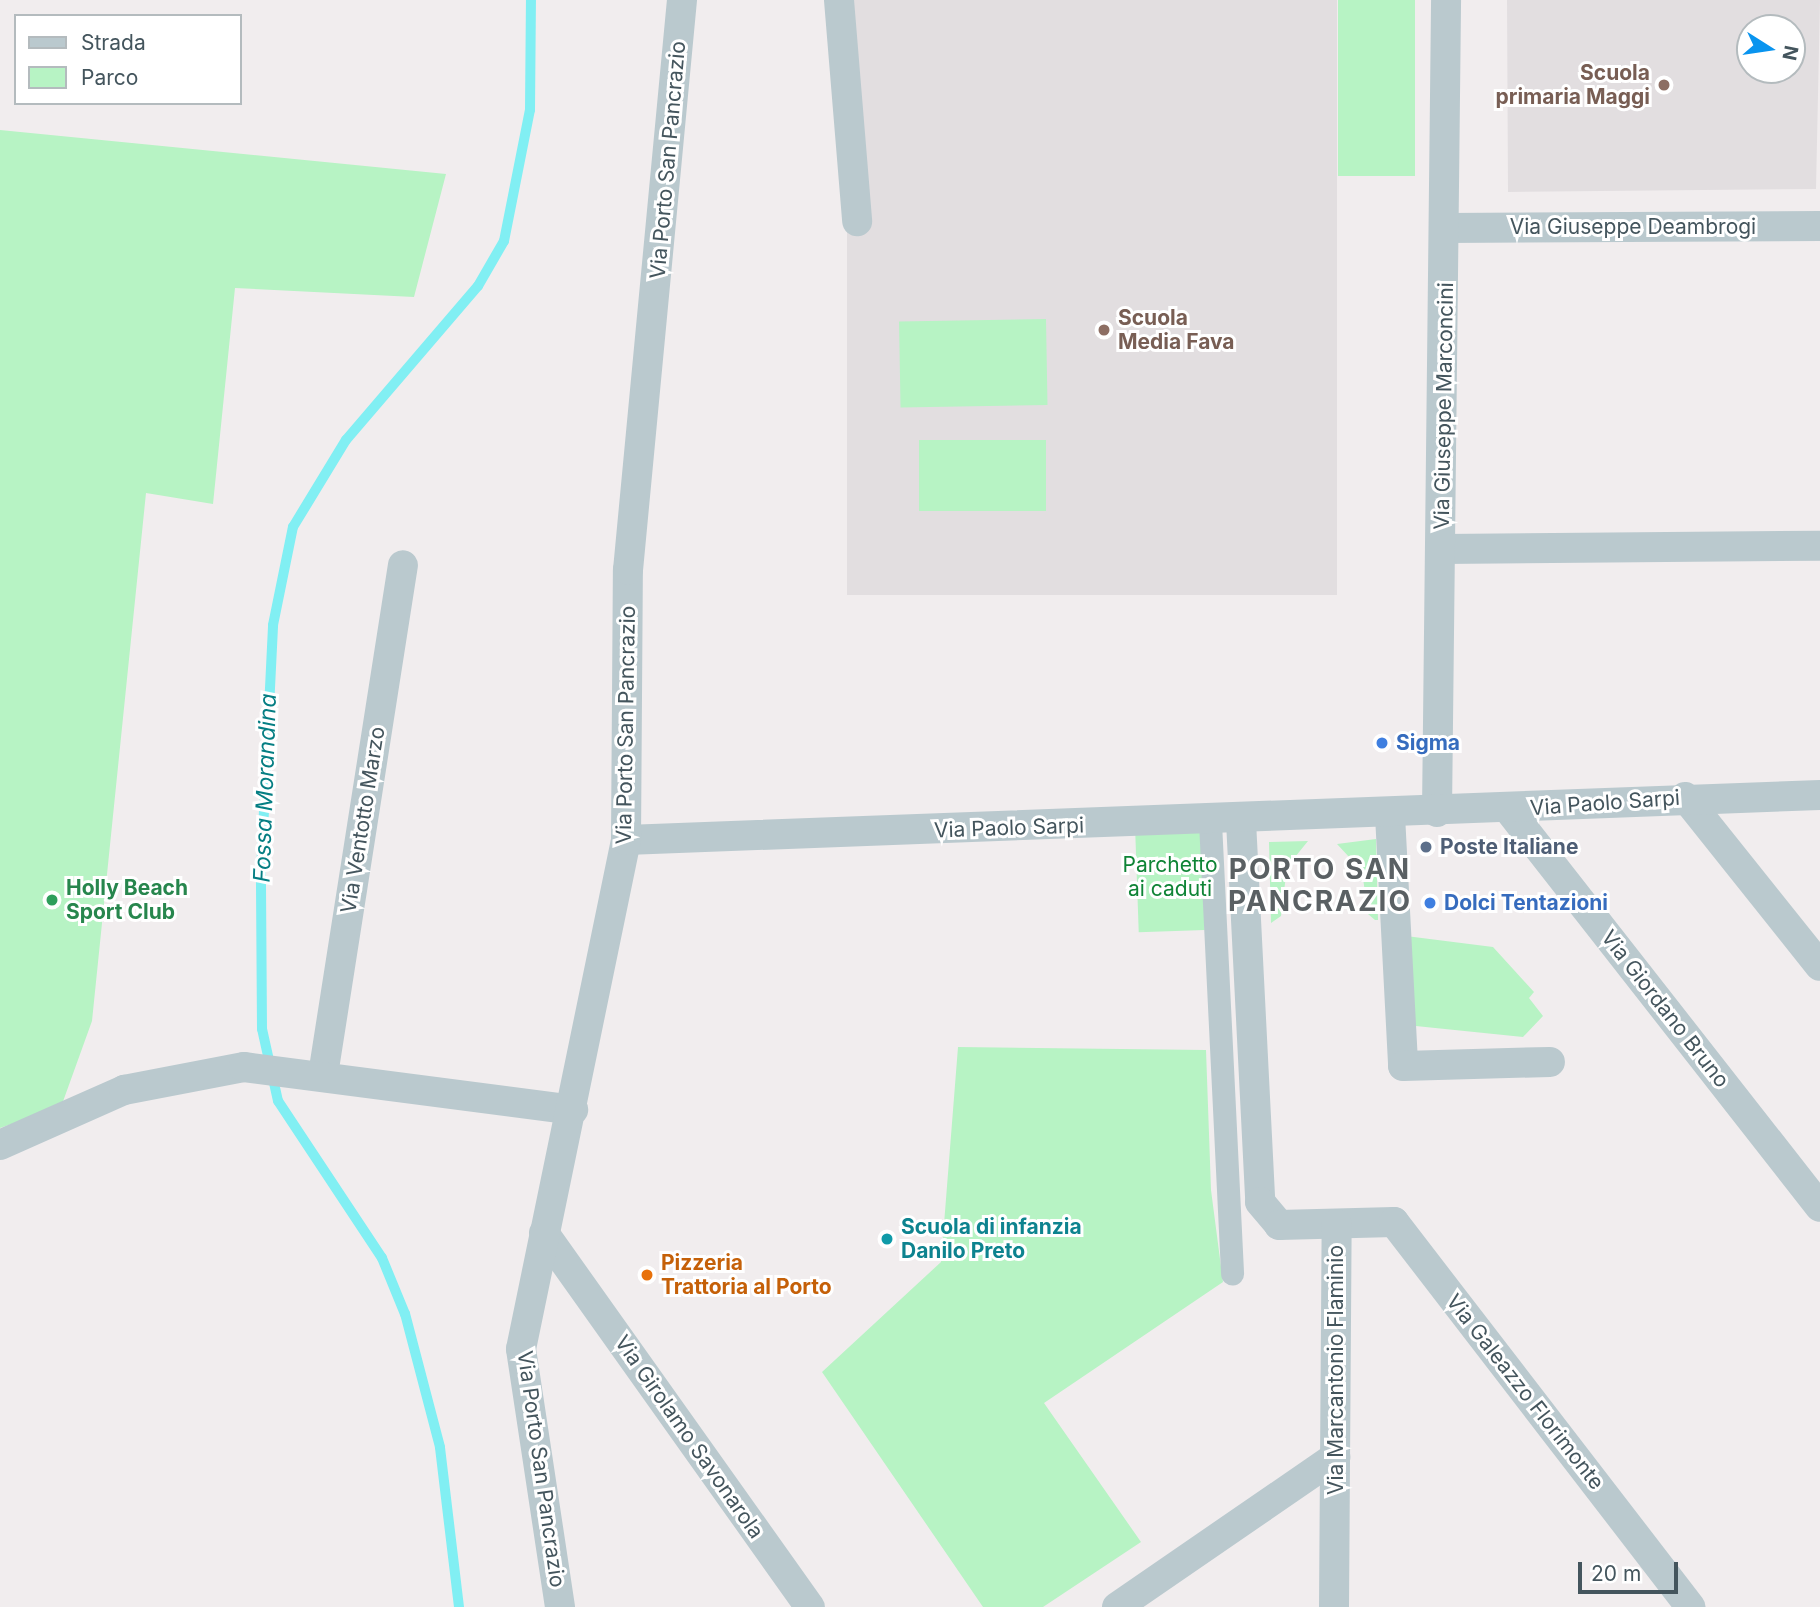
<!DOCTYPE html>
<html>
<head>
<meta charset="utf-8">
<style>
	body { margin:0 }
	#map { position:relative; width:1820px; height:1607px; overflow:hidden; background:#f1edee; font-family:Inter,sans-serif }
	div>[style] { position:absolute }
	.education>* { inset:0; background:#e2dee0; transform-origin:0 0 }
	.green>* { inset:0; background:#b7f3c4; transform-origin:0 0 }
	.stream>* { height:10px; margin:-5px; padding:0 5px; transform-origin:5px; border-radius:5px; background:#81eff3 }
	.pedestrian>* { height:23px; margin:-11.5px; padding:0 11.5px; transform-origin:11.5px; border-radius:11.5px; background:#bac9ce }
	.minor>* { height:30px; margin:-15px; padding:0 15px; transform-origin:15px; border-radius:15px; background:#bac9ce }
	.dots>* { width:19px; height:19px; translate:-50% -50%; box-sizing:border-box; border:4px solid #fff; border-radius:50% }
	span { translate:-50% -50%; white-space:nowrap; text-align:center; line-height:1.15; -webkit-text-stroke:6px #fff; paint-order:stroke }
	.education-label { font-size:21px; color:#785e54; font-weight:700 }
	.right { translate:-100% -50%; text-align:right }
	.left { translate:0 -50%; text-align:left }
	.street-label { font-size:21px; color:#44555d }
	.shop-label { font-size:21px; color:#366cbe; font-weight:700 }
	.service-label { font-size:21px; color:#4e5e75; font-weight:700 }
	.park-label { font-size:21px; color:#0f8436 }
	.leisure-label { font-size:21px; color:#27864d; font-weight:700 }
	.culture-label { font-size:21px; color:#0d838f; font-weight:700 }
	.food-label { font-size:21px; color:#c56008; font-weight:700 }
	.water-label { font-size:23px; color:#057e83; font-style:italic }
	.district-label { font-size:28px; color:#5a6063; font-weight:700; letter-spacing:2px }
	.legend { position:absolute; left:14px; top:14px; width:228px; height:91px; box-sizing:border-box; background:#fff; border:2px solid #b4bbbe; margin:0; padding:9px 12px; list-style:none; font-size:21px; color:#44555d }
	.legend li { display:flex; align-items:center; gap:14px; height:35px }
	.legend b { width:35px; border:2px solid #b4bbbe }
	.north { position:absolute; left:1736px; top:14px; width:70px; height:70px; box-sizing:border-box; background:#fff; border:2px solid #b4bbbe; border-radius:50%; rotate:102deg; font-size:19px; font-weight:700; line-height:28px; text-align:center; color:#44555d }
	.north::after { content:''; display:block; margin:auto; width:24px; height:32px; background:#0994ef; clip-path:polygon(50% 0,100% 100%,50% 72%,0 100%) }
	.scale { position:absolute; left:1578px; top:1562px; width:100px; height:32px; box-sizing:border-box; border:4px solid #44555d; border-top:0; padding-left:9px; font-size:21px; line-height:24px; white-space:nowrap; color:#44555d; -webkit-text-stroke:5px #fff; paint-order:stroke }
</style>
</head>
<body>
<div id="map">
	<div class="education">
		<div style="left:847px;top:0;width:490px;height:595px"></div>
		<div style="clip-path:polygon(evenodd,1507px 0,1820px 0,1816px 189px,1508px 192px,1507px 0,1750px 28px,1792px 28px,1792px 70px,1750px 70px,1750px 28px)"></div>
	</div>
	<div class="green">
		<div style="left:1338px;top:0;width:77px;height:176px"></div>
		<div style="clip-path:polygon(0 130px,446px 174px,414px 297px,235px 288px,213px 504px,146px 493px,92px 1021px,61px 1107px,0 1128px)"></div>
		<div style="left:1046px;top:319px;width:86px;height:147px;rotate:89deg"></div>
		<div style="left:919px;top:440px;width:127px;height:71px"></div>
		<div style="left:1201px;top:824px;width:106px;height:66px;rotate:88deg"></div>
		<div style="clip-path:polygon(1376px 839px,1378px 920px,1375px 920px,1368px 914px,1362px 871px,1337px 844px)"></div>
		<div style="clip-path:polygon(1308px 841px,1287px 867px,1281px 916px,1271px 923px,1269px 842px)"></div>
		<div style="clip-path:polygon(1398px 935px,1493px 947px,1534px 992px,1529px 998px,1543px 1016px,1523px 1037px,1406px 1025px)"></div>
		<div style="clip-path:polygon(958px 1047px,1206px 1050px,1211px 1190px,1223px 1282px,1044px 1403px,1141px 1542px,1043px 1607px,983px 1607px,822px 1372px,941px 1262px)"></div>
	</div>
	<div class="stream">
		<div style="left:459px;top:1607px;width:161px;rotate:-96.8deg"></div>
		<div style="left:440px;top:1447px;width:138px;rotate:-104.7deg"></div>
		<div style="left:405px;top:1314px;width:61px;rotate:-112.3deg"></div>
		<div style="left:382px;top:1258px;width:188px;rotate:-123.5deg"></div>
		<div style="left:278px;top:1101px;width:74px;rotate:-102.5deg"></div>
		<div style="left:262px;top:1029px;width:157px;rotate:-90.4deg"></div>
		<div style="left:261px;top:872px;width:247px;rotate:-87.2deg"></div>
		<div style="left:273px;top:625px;width:100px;rotate:-78.5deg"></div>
		<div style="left:293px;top:527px;width:102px;rotate:-58.7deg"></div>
		<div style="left:346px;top:440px;width:203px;rotate:-49.4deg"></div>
		<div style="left:478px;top:286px;width:52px;rotate:-60deg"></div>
		<div style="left:504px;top:241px;width:134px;rotate:-78.8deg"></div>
		<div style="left:530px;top:110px;width:110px;rotate:-89.5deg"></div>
	</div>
	<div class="pedestrian">
		<div style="left:1210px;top:822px;width:452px;rotate:87.2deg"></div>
	</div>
	<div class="minor">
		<div style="left:839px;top:0;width:222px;rotate:85.3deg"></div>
		<div style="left:1446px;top:228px;width:374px;rotate:-0.3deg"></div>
		<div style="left:1442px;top:549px;width:378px;rotate:-0.5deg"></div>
		<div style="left:1685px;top:797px;width:216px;rotate:51.4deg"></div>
		<div style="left:1509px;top:810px;width:504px;rotate:51.93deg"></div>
		<div style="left:1437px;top:812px;width:812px;rotate:-89.36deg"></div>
		<div style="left:1390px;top:815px;width:251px;rotate:87deg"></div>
		<div style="left:1403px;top:1066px;width:147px;rotate:-1.6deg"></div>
		<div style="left:1241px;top:821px;width:381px;rotate:87.1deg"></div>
		<div style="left:1260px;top:1202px;width:30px;rotate:50deg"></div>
		<div style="left:1279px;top:1225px;width:115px;rotate:-1.5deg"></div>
		<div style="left:1394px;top:1222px;width:486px;rotate:52.4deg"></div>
		<div style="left:626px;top:840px;width:1195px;rotate:-2.16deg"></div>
		<div style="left:323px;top:1075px;width:516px;rotate:-81.09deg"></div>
		<div style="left:0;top:1145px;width:136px;rotate:-23.9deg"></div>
		<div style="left:124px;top:1090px;width:122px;rotate:-10.9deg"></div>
		<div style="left:244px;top:1067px;width:332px;rotate:7.4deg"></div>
		<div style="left:544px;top:1233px;width:459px;rotate:54.6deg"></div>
		<div style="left:560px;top:1607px;width:261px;rotate:-98.6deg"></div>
		<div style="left:521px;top:1349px;width:520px;rotate:-78.34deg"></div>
		<div style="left:626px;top:840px;width:270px;rotate:-89.6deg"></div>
		<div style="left:628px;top:570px;width:573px;rotate:-84.59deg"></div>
		<div style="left:1117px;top:1607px;width:265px;rotate:-34.5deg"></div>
		<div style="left:1334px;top:1607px;width:383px;rotate:-89.6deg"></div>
	</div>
	<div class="dots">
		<div style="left:1664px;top:85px;background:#8d6e63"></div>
		<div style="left:1104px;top:330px;background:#8d6e63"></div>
		<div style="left:1382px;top:743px;background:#3f7fe0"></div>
		<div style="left:1426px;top:847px;background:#5c6f8a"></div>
		<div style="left:52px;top:900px;background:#2e9e5b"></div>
		<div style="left:1430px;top:903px;background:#3f7fe0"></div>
		<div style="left:887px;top:1239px;background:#0f9aa8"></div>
		<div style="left:647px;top:1275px;background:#e8710a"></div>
	</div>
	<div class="education-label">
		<span class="right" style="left:1650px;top:85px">Scuola<br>primaria Maggi</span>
		<span class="left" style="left:1118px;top:330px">Scuola<br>Media Fava</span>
	</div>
	<div class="street-label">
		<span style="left:668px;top:160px;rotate:-85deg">Via Porto San Pancrazio</span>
		<span style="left:1633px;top:227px">Via Giuseppe Deambrogi</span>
		<span style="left:1444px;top:406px;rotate:-89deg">Via Giuseppe Marconcini</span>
		<span style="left:626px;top:725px;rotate:-89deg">Via Porto San Pancrazio</span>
		<span style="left:1605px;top:803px;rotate:-4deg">Via Paolo Sarpi</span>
		<span style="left:363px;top:820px;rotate:-81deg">Via Ventotto Marzo</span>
		<span style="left:1009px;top:828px;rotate:-2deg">Via Paolo Sarpi</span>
		<span style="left:1665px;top:1009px;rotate:52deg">Via Giordano Bruno</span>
		<span style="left:1336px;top:1370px;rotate:-90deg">Via Marcantonio Flaminio</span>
		<span style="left:1525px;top:1392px;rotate:52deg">Via Galeazzo Florimonte</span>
		<span style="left:689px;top:1437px;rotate:55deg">Via Girolamo Savonarola</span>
		<span style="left:541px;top:1469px;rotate:82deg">Via Porto San Pancrazio</span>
	</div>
	<div class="shop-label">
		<span class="left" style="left:1396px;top:743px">Sigma</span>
		<span class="left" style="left:1444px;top:903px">Dolci Tentazioni</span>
	</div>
	<div class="service-label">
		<span class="left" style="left:1440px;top:847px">Poste Italiane</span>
	</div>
	<div class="park-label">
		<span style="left:1170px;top:877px">Parchetto<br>ai caduti</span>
	</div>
	<div class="leisure-label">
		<span class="left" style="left:66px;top:900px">Holly Beach<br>Sport Club</span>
	</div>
	<div class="culture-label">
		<span class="left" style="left:901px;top:1239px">Scuola di infanzia<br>Danilo Preto</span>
	</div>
	<div class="food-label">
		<span class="left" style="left:661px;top:1275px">Pizzeria<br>Trattoria al Porto</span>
	</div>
	<div class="water-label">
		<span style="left:265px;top:788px;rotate:-88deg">Fossa Morandina</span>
	</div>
	<div class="district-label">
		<span style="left:1320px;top:885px">PORTO SAN<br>PANCRAZIO</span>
	</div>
	<ul class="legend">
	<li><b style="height:9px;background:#bac9ce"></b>Strada</li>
	<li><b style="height:19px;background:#b7f3c4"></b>Parco</li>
	</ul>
	<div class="north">N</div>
	<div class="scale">20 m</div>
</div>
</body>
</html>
